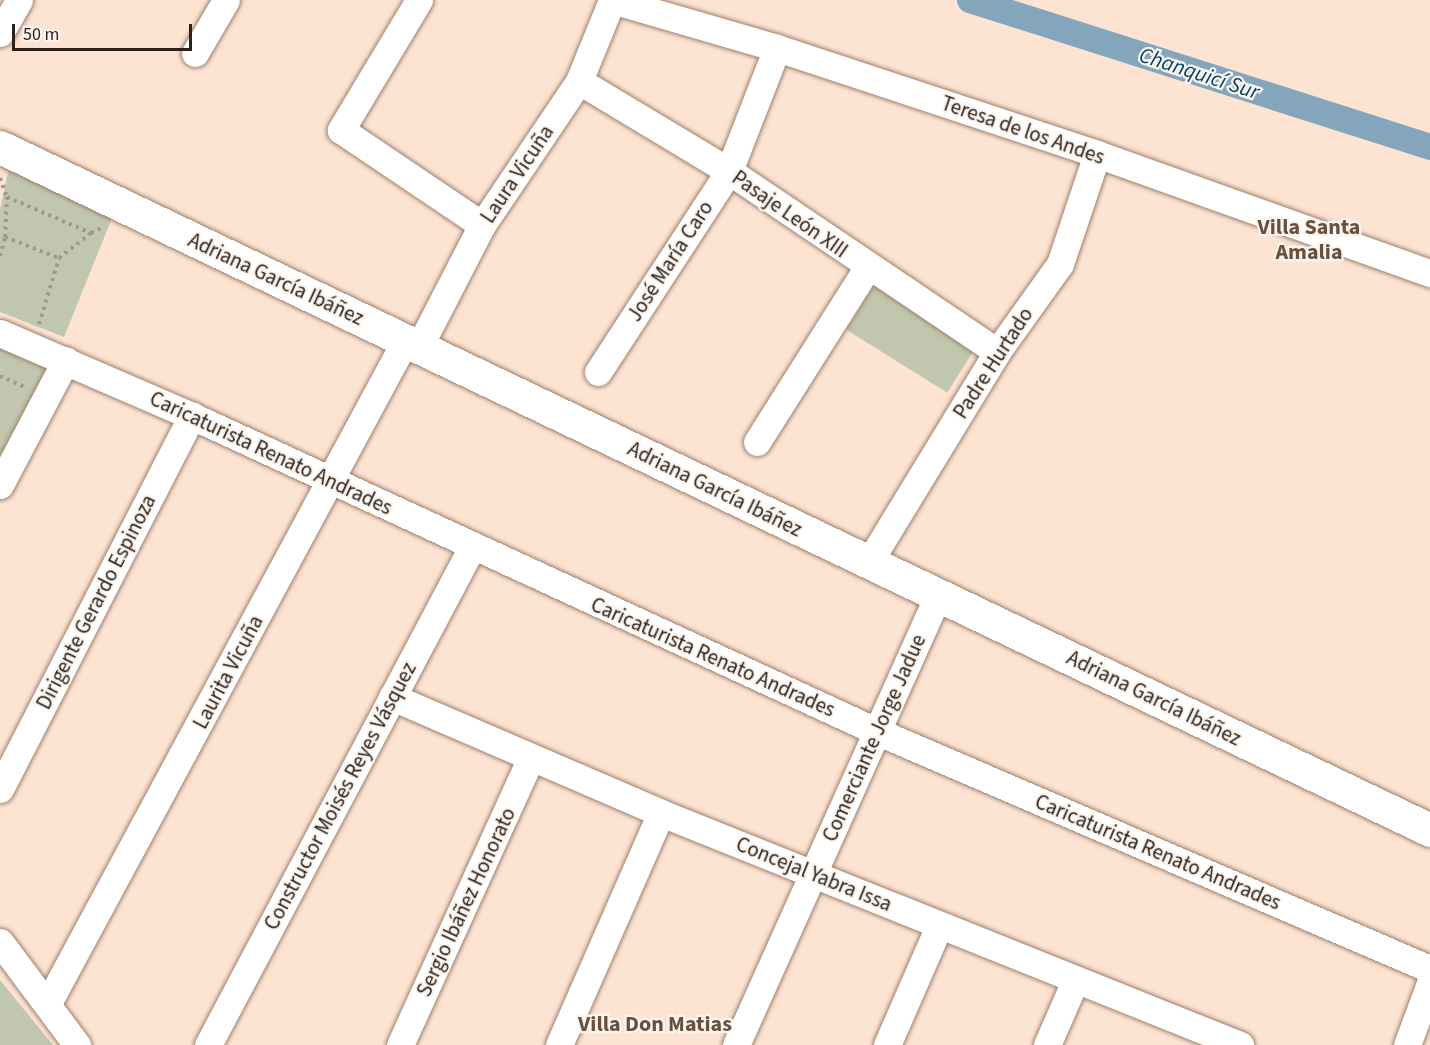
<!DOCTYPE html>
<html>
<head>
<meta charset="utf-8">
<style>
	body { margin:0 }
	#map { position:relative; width:1430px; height:1045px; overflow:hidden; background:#fde3d2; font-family:"Source Sans 3",sans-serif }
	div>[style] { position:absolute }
	.green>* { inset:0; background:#c0c7ae; transform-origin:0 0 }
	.canal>* { height:26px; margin:-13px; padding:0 13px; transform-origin:13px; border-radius:13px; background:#84a6bc }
	.path>* { height:4px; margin-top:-2px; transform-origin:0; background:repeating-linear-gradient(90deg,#a89487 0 3px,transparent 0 7.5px) }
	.roads { filter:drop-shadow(0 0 2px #9d806d) drop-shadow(0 0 2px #9d806d) }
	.minor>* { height:27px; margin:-13.5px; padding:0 13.5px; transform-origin:13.5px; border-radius:13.5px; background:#fff }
	.tertiary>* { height:33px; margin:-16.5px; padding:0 16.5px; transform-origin:16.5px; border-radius:16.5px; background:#fff }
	span { translate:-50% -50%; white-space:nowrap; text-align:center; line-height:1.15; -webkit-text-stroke:4.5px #fbf5f0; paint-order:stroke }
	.street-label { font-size:21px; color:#2d211a }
	.water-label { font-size:22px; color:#034463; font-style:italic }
	.neighbourhood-label { font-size:22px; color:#694f3d; font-weight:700 }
	.scale { position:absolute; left:12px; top:24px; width:180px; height:27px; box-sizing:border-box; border:3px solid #2d211a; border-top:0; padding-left:8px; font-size:18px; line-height:21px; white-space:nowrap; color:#2d211a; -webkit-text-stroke:4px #fbf5f0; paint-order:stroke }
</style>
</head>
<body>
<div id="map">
	<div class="green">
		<div style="clip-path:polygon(9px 167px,114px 213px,64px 337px,0 312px,0 210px)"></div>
		<div style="left:875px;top:284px;width:119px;height:54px;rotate:32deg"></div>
		<div style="clip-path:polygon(0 341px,50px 362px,0 457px)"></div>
		<div style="clip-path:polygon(0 980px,53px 1045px,0 1045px)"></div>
	</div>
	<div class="canal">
		<div style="left:970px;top:0;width:483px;rotate:17.7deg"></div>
	</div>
	<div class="path">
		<div style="left:0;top:178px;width:20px;rotate:70deg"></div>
		<div style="left:7px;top:197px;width:91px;rotate:23.2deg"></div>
		<div style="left:91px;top:233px;width:13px;rotate:-27deg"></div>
		<div style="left:5px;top:237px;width:40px;rotate:-87.1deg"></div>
		<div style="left:0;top:256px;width:20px;rotate:-75deg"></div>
		<div style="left:5px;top:237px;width:58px;rotate:21.3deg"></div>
		<div style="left:39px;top:324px;width:69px;rotate:-73.1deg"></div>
		<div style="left:59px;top:258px;width:41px;rotate:-38deg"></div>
		<div style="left:0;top:376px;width:27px;rotate:24deg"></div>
	</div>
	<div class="roads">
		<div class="minor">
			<div style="left:419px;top:0;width:152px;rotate:121deg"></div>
			<div style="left:341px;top:130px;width:170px;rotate:34deg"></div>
			<div style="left:612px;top:0;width:172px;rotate:16.2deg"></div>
			<div style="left:777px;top:48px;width:337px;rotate:18.3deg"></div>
			<div style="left:1097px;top:154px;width:354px;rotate:19.7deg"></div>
			<div style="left:0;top:33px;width:38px;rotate:-60deg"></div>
			<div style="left:195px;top:53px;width:61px;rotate:-59.7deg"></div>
			<div style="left:579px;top:81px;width:175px;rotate:31deg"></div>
			<div style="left:729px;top:171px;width:323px;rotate:34deg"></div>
			<div style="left:0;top:333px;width:209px;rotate:23.4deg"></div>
			<div style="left:192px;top:416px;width:753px;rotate:24.73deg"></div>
			<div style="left:876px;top:731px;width:603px;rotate:23.25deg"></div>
			<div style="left:419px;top:347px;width:137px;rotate:-62.7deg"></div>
			<div style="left:482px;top:225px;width:174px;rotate:-56deg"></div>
			<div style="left:579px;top:81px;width:87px;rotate:-67.8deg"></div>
			<div style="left:598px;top:372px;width:240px;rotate:-56.9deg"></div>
			<div style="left:729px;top:171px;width:132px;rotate:-68.7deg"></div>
			<div style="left:757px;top:442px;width:206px;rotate:-57.7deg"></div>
			<div style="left:0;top:485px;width:141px;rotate:-62.2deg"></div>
			<div style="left:869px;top:562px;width:246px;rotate:-58.6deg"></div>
			<div style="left:997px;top:352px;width:108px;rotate:-54.4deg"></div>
			<div style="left:1060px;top:264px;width:116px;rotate:-71.4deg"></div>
			<div style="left:392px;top:697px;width:293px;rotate:23.3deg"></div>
			<div style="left:661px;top:813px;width:624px;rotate:21.84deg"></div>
			<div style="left:0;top:789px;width:420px;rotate:-62.8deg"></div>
			<div style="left:0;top:942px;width:129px;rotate:53.2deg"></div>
			<div style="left:48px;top:1003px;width:752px;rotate:-61.66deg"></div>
			<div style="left:208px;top:1045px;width:564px;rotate:-62.07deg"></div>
			<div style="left:400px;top:1045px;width:315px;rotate:-65.5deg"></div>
			<div style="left:559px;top:1045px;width:253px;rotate:-66.3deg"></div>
			<div style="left:736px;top:1045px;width:493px;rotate:-65.8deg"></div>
			<div style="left:887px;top:1045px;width:130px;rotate:-66.4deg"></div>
			<div style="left:1047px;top:1045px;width:70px;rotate:-66.4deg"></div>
			<div style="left:1407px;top:1045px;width:66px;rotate:-69.6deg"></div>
		</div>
		<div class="tertiary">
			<div style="left:0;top:147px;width:1585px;rotate:25.53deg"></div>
		</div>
	</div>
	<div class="street-label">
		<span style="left:1023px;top:130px;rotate:19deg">Teresa de los Andes</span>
		<span style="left:517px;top:174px;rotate:-56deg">Laura Vicuña</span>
		<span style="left:790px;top:214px;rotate:35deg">Pasaje León XIII</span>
		<span style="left:670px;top:261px;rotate:-57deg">José María Caro</span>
		<span style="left:276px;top:279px;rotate:25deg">Adriana García Ibáñez</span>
		<span style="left:993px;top:363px;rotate:-57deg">Padre Hurtado</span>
		<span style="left:271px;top:453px;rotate:25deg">Caricaturista Renato Andrades</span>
		<span style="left:715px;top:489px;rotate:26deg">Adriana García Ibáñez</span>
		<span style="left:96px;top:602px;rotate:-63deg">Dirigente Gerardo Espinoza</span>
		<span style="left:713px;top:657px;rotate:24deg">Caricaturista Renato Andrades</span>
		<span style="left:228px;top:672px;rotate:-62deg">Laurita Vicuña</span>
		<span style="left:1154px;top:698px;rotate:26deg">Adriana García Ibáñez</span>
		<span style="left:874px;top:738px;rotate:-66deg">Comerciante Jorge Jadue</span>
		<span style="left:340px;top:796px;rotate:-62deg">Constructor Moisés Reyes Vásquez</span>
		<span style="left:1158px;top:852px;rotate:23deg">Caricaturista Renato Andrades</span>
		<span style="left:814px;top:874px;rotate:22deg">Concejal Yabra Issa</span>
		<span style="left:466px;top:902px;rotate:-65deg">Sergio Ibáñez Honorato</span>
	</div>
	<div class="water-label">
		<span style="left:1199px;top:74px;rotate:18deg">Chanquicí Sur</span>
	</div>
	<div class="neighbourhood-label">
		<span style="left:1309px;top:240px">Villa Santa<br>Amalia</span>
		<span style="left:655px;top:1025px">Villa Don Matias</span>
	</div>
	<div class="scale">50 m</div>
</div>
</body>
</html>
